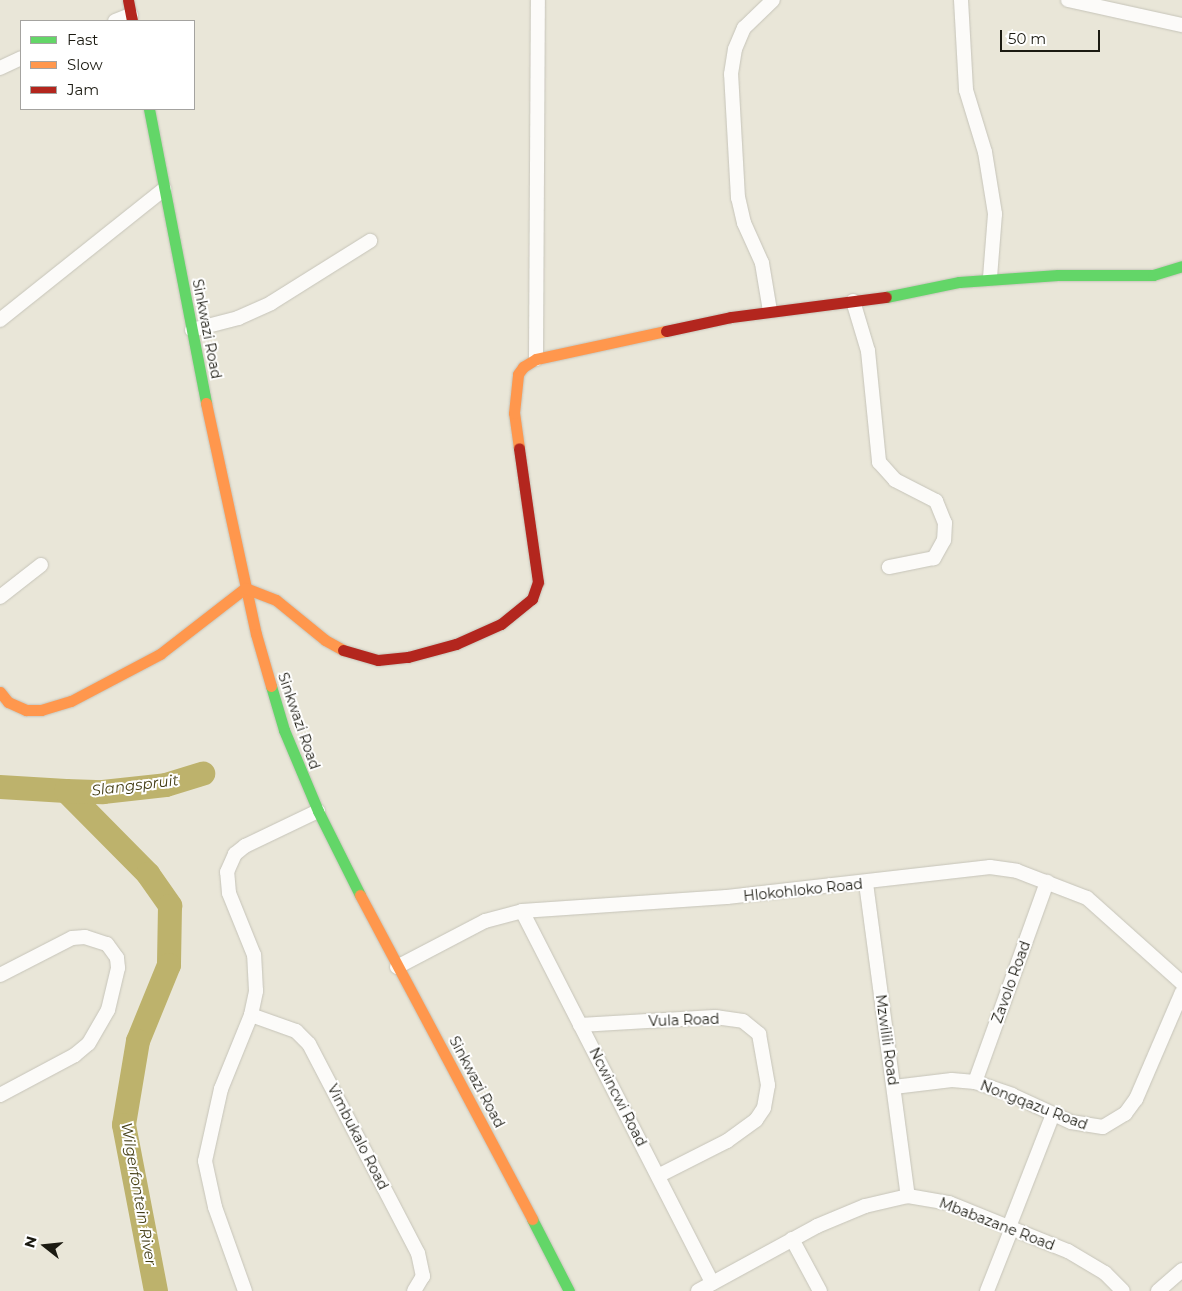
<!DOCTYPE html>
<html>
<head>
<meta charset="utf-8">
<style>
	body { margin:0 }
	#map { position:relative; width:1182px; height:1291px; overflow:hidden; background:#e9e6d8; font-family:Montserrat,sans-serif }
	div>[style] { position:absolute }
	.river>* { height:24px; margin:-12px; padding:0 12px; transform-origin:12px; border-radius:12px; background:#bdb26c }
	.roads { filter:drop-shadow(0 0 1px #c6c4b9) drop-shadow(0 0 1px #c6c4b9) }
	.street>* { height:14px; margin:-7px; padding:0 7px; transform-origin:7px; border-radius:7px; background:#fcfbf9 }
	.fast>* { height:11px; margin:-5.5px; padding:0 5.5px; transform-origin:5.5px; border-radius:5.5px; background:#63d668 }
	.slow>* { height:11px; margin:-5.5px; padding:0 5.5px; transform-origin:5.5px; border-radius:5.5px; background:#ff974d }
	.jam>* { height:11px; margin:-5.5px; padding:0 5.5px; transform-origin:5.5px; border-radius:5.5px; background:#b3261e }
	span { translate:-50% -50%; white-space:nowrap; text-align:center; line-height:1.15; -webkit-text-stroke:4px #fff; paint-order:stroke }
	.street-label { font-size:14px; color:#1b1a11 }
	.water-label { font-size:15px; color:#443e16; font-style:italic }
	.legend { position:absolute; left:20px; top:20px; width:175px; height:90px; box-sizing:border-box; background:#fff; border:1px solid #a4a3a0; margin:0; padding:6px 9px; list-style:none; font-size:15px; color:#1b1a11 }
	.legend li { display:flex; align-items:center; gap:10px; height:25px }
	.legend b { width:25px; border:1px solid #a4a3a0 }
	.north { position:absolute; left:20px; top:1221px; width:50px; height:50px; -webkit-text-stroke:4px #fff; paint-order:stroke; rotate:286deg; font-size:14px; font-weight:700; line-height:20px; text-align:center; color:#1b1a11 }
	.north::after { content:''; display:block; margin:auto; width:18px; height:22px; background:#1b1a11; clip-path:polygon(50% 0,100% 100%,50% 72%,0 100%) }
	.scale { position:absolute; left:1000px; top:30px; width:100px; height:22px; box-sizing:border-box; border:2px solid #1b1a11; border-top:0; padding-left:6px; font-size:15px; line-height:18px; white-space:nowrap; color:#1b1a11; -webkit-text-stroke:4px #fff; paint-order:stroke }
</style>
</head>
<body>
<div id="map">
	<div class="river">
		<div style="left:0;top:787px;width:66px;rotate:3.5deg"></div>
		<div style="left:66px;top:791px;width:117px;rotate:45.3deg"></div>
		<div style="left:148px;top:874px;width:39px;rotate:55deg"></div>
		<div style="left:170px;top:906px;width:59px;rotate:91deg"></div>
		<div style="left:169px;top:965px;width:82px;rotate:112.2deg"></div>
		<div style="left:138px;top:1041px;width:85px;rotate:99.5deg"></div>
		<div style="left:124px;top:1125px;width:169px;rotate:79.1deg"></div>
		<div style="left:66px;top:791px;width:37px;rotate:2deg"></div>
		<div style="left:103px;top:792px;width:63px;rotate:-6.3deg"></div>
		<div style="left:166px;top:785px;width:39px;rotate:-17deg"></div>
	</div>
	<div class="roads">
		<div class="street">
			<div style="left:961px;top:0;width:90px;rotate:86.8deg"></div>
			<div style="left:966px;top:90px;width:65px;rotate:73deg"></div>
			<div style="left:985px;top:152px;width:63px;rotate:80.8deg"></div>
			<div style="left:995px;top:214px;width:64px;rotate:94.5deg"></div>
			<div style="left:1068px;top:0;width:117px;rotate:12.4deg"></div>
			<div style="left:115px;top:21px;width:17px;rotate:-21deg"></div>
			<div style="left:0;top:68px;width:23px;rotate:-25deg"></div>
			<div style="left:853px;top:301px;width:52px;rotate:73.3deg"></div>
			<div style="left:868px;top:351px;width:112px;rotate:84.3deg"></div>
			<div style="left:879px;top:462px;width:24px;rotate:48deg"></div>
			<div style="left:895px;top:480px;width:46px;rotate:27.1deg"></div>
			<div style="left:936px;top:501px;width:24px;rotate:68deg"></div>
			<div style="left:945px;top:523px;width:17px;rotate:93deg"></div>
			<div style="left:944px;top:540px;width:21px;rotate:119deg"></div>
			<div style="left:934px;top:558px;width:46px;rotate:168.7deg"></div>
			<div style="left:770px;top:311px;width:49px;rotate:-99.5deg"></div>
			<div style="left:762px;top:263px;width:44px;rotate:-114.2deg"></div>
			<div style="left:744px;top:223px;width:26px;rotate:-103deg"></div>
			<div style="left:738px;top:198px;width:124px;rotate:-93.2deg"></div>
			<div style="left:731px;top:74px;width:25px;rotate:-81deg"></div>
			<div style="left:735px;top:49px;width:23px;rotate:-67deg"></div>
			<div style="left:744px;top:28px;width:40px;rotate:-44deg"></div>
			<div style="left:0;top:320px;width:210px;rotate:-38.6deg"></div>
			<div style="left:192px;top:330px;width:48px;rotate:-14.6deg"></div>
			<div style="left:238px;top:318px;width:36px;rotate:-24deg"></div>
			<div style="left:271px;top:303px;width:117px;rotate:-32.1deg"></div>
			<div style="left:536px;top:359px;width:359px;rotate:-89.7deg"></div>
			<div style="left:0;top:597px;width:52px;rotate:-38deg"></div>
			<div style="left:866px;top:883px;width:316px;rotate:82.4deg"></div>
			<div style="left:522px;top:911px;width:418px;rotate:62.9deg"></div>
			<div style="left:397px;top:967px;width:99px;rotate:-27.6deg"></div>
			<div style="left:485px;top:921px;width:38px;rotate:-15deg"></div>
			<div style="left:522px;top:911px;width:205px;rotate:-3.9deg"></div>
			<div style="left:727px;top:897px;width:265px;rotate:-6.5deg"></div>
			<div style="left:990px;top:867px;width:27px;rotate:8deg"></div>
			<div style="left:1017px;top:871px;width:75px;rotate:21.1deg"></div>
			<div style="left:1087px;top:898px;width:127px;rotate:41.8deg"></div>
			<div style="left:0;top:975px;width:81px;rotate:-27.2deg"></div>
			<div style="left:72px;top:938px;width:13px;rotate:-4deg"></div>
			<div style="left:85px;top:937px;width:23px;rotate:18deg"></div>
			<div style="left:107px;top:944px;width:17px;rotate:54deg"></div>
			<div style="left:117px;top:958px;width:10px;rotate:84deg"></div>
			<div style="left:118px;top:968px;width:43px;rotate:103.4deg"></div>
			<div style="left:108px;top:1010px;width:39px;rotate:120deg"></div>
			<div style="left:88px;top:1044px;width:17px;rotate:140deg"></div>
			<div style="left:75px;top:1055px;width:85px;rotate:151.9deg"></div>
			<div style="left:251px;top:1015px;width:48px;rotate:19.6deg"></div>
			<div style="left:296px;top:1031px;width:18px;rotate:45deg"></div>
			<div style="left:309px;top:1044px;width:236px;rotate:62.5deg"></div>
			<div style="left:418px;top:1253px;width:24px;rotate:78deg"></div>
			<div style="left:423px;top:1276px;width:17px;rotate:121deg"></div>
			<div style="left:580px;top:1025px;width:135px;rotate:-3.4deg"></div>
			<div style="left:715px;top:1017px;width:28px;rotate:8deg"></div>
			<div style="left:743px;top:1021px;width:21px;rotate:39deg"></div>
			<div style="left:759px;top:1034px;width:52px;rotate:80deg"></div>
			<div style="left:768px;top:1085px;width:23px;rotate:100deg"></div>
			<div style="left:764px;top:1108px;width:14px;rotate:124deg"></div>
			<div style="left:756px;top:1120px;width:36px;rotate:144deg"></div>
			<div style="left:727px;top:1141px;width:77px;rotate:153.1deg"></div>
			<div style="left:975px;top:1082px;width:213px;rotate:-70.2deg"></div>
			<div style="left:894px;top:1087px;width:58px;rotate:-6.9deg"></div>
			<div style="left:952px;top:1080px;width:23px;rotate:5deg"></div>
			<div style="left:975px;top:1082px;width:39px;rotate:19deg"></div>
			<div style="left:1012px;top:1095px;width:65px;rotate:24.6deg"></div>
			<div style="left:1071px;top:1122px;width:32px;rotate:9deg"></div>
			<div style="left:1103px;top:1127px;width:26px;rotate:-31deg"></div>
			<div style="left:1125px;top:1114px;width:19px;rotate:-54deg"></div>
			<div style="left:1136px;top:1099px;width:116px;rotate:-66.7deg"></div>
			<div style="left:1009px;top:1227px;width:121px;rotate:-68.7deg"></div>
			<div style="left:792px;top:1239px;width:59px;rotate:61.7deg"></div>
			<div style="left:245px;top:1291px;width:89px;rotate:-109.7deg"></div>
			<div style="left:215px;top:1207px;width:47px;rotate:-102.3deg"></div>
			<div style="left:205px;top:1161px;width:74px;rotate:-77.5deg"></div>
			<div style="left:221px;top:1089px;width:80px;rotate:-67.9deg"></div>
			<div style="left:251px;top:1015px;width:25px;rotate:-78deg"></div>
			<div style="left:256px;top:991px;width:36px;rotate:-93deg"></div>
			<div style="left:254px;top:955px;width:67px;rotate:-112deg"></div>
			<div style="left:229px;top:893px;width:21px;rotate:-95deg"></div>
			<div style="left:227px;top:872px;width:20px;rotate:-66deg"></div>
			<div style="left:235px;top:854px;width:13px;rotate:-39deg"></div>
			<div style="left:245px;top:846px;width:81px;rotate:-25.6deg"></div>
			<div style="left:698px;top:1291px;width:136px;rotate:-28.6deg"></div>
			<div style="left:817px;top:1226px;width:52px;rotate:-22.6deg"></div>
			<div style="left:865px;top:1206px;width:44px;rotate:-13.1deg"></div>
			<div style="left:908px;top:1196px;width:42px;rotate:9.7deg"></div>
			<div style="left:949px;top:1203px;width:128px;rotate:22deg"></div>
			<div style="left:1068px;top:1251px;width:43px;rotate:30.7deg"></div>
			<div style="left:1105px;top:1273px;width:25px;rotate:45deg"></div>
			<div style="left:987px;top:1291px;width:68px;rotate:-68.4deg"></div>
			<div style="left:1158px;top:1291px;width:32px;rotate:-41deg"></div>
		</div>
		<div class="fast">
			<div style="left:149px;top:109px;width:299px;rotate:79deg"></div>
			<div style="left:886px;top:297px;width:75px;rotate:-11.6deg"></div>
			<div style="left:959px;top:282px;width:99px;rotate:-4deg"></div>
			<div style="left:1058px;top:275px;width:95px"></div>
			<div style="left:1153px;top:275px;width:30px;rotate:-17deg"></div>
			<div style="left:271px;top:686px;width:46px;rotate:73.5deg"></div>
			<div style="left:284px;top:730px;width:88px;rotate:67.2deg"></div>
			<div style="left:318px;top:811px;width:94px;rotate:63.4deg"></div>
			<div style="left:532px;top:1219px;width:81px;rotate:62.8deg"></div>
		</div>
		<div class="slow">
			<div style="left:206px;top:403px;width:236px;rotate:77.8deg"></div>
			<div style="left:256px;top:634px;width:54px;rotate:73.9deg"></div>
			<div style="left:519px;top:448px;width:35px;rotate:-98deg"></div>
			<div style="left:514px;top:413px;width:39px;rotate:-84deg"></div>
			<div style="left:518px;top:374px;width:9px;rotate:-54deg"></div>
			<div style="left:523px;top:367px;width:15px;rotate:-32deg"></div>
			<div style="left:536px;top:359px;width:133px;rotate:-12.2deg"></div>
			<div style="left:0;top:692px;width:13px;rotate:51deg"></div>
			<div style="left:8px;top:702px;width:20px;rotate:24deg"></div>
			<div style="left:26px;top:710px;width:15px"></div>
			<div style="left:41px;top:710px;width:31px;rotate:-17deg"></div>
			<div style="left:71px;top:701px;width:101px;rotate:-27.8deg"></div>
			<div style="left:160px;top:654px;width:108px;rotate:-37.8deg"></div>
			<div style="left:245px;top:588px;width:33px;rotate:21deg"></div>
			<div style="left:276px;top:600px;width:63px;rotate:39.2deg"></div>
			<div style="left:325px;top:640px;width:21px;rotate:29deg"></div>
			<div style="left:360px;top:895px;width:367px;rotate:62deg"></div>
		</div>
		<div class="jam">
			<div style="left:128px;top:0;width:21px;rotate:79deg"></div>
			<div style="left:666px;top:331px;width:66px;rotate:-12.2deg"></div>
			<div style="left:731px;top:317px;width:156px;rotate:-7.4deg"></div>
			<div style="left:343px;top:650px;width:36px;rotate:16deg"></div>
			<div style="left:378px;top:660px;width:30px;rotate:-6deg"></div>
			<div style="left:408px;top:657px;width:50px;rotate:-15.2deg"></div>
			<div style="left:456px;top:644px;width:49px;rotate:-24deg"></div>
			<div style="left:501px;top:624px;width:40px;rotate:-39deg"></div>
			<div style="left:532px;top:599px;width:18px;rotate:-71deg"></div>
			<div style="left:538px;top:582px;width:135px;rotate:-98.1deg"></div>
		</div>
	</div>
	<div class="street-label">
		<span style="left:207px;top:329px;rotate:79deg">Sinkwazi Road</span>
		<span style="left:299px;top:721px;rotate:71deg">Sinkwazi Road</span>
		<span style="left:803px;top:890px;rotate:-6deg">Hlokohloko Road</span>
		<span style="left:1011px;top:982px;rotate:-70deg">Zavolo Road</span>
		<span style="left:684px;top:1020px;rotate:-2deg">Vula Road</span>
		<span style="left:887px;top:1040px;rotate:82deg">Mzwilili Road</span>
		<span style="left:477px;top:1082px;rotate:62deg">Sinkwazi Road</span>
		<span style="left:618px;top:1097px;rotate:63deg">Ncwincwi Road</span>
		<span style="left:1034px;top:1105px;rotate:21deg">Nongqazu Road</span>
		<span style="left:358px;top:1137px;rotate:63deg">Vimbukalo Road</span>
		<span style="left:997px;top:1224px;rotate:21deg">Mbabazane Road</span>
	</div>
	<div class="water-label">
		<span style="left:135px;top:785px;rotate:-7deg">Slangspruit</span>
		<span style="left:139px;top:1194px;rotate:80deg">Wilgerfontein River</span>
	</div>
	<ul class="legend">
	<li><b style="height:6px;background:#63d668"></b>Fast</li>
	<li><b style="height:6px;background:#ff974d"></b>Slow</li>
	<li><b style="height:6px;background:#b3261e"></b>Jam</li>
	</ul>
	<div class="north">N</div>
	<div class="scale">50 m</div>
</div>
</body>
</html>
